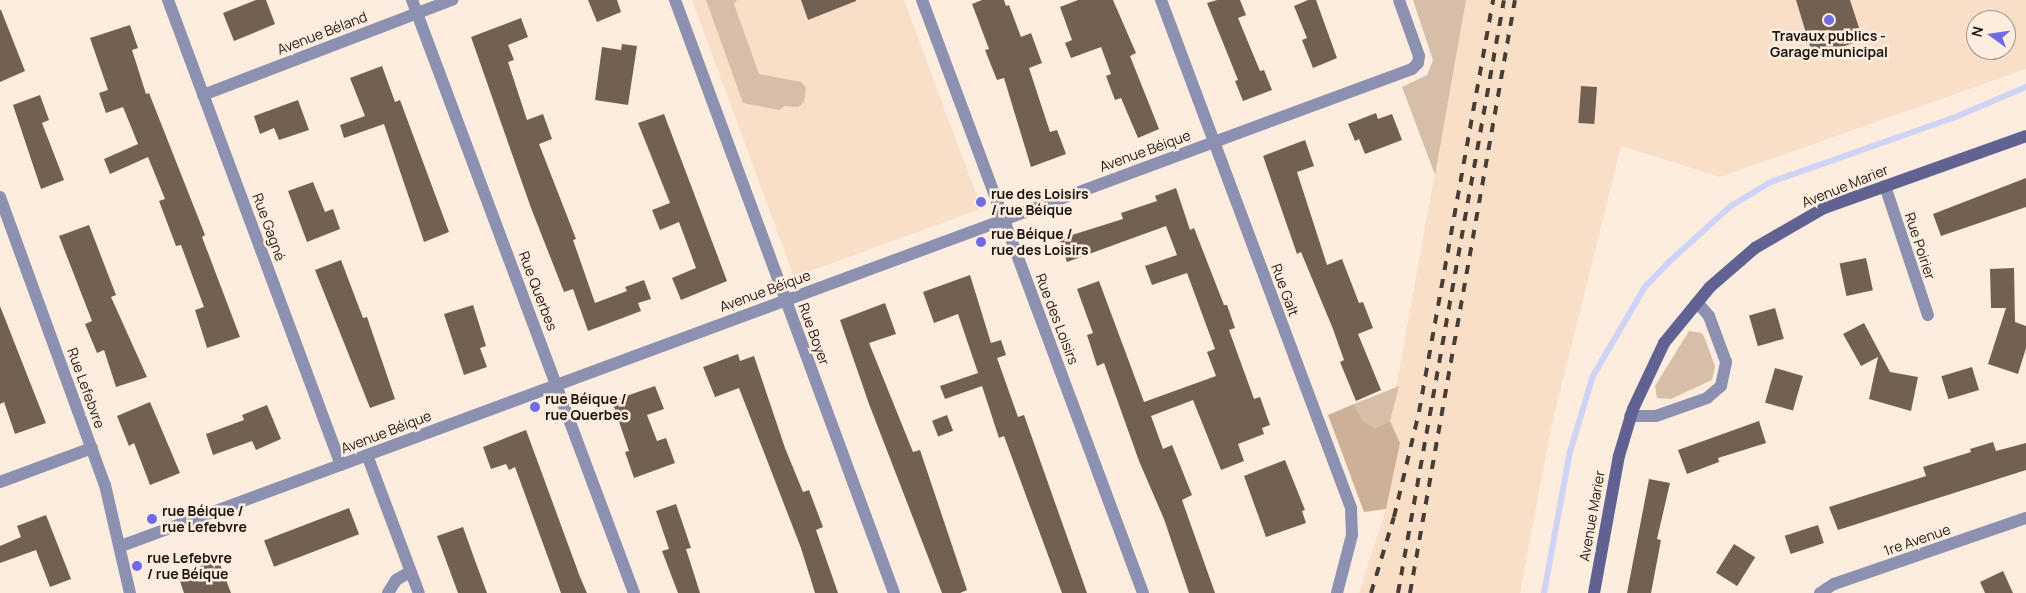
<!DOCTYPE html>
<html>
<head>
<meta charset="utf-8">
<style>
	body { margin:0 }
	#map { position:relative; width:2026px; height:593px; overflow:hidden; background:#fdeddf; font-family:Manrope,sans-serif }
	div>[style] { position:absolute }
	.built>* { inset:0; background:#fadfc8 }
	.green>* { inset:0; background:#d7bea9 }
	.forest>* { inset:0; background:#cdb098 }
	.stream>* { height:5.5px; margin:-2.75px; padding:0 2.75px; transform-origin:2.75px; border-radius:2.75px; background:#cfd3f5 }
	.building>* { inset:0; background:#726052; transform-origin:0 0 }
	.street>* { height:12px; margin:-6px; padding:0 6px; transform-origin:6px; border-radius:6px; background:#8d91b1 }
	.secondary>* { height:12px; margin:-6px; padding:0 6px; transform-origin:6px; border-radius:6px; background:#606391 }
	.rail>* { height:4px; margin-top:-2px; transform-origin:0; background:repeating-linear-gradient(90deg,#473e37 0 9px,transparent 0 18px) }
	.dots>* { width:14px; height:14px; translate:-50% -50%; box-sizing:border-box; border:2px solid #fdeddf; border-radius:50% }
	span { translate:-50% -50%; white-space:nowrap; text-align:center; line-height:1.15; -webkit-text-stroke:5px #fdeddf; paint-order:stroke }
	.street-label { font-size:14px; color:#1c1510 }
	.poi-label { font-size:14px; color:#1c1510; font-weight:700 }
	.left { translate:0 -50%; text-align:left }
	.north { position:absolute; left:1966px; top:10px; width:50px; height:50px; box-sizing:border-box; background:#fdeddf; border:1px solid #a3978c; border-radius:50%; rotate:284deg; font-size:14px; font-weight:700; line-height:20px; text-align:center; color:#1c1510 }
	.north::after { content:''; display:block; margin:auto; width:18px; height:22px; background:#6e6be5; clip-path:polygon(50% 0,100% 100%,50% 72%,0 100%) }
</style>
</head>
<body>
<div id="map">
	<div class="built">
		<div style="clip-path:polygon(692px 0,904px 0,980px 204px,978px 210px,794px 277px)"></div>
		<div style="clip-path:polygon(evenodd,1466px 0,2026px 0,2026px 69px,1720px 177px,1621px 146px,1551px 428px,1520px 593px,1359px 593px,1386px 509px,1400px 443px,1390px 421px,1466px 0,1976px 20px,2006px 20px,2006px 50px,1976px 50px,1976px 20px)"></div>
	</div>
	<div class="green">
		<div style="clip-path:polygon(706px 0,737px 0,734px 4px,759px 74px,801px 82px,806px 88px,804px 102px,798px 107px,785px 106px,779px 110px,743px 103px)"></div>
		<div style="clip-path:polygon(1413px 0,1466px 0,1435px 175px,1402px 87px,1427px 75px,1433px 60px)"></div>
		<div style="clip-path:polygon(1689px 331px,1702px 333px,1705px 339px,1715px 366px,1712px 380px,1671px 399px,1657px 398px,1655px 386px)"></div>
		<div style="clip-path:polygon(1399px 386px,1390px 421px,1375px 428px,1363px 421px,1354px 404px)"></div>
	</div>
	<div class="forest">
		<div style="clip-path:polygon(1354px 404px,1363px 421px,1375px 428px,1390px 421px,1400px 443px,1386px 509px,1364px 512px,1328px 415px)"></div>
	</div>
	<div class="stream">
		<div style="left:1544px;top:593px;width:143px;rotate:-79.6deg"></div>
		<div style="left:1570px;top:452px;width:79px;rotate:-73.2deg"></div>
		<div style="left:1593px;top:376px;width:103px;rotate:-59.7deg"></div>
		<div style="left:1645px;top:287px;width:35px;rotate:-46deg"></div>
		<div style="left:1669px;top:262px;width:84px;rotate:-42.1deg"></div>
		<div style="left:1731px;top:206px;width:47px;rotate:-31deg"></div>
		<div style="left:1771px;top:182px;width:193px;rotate:-19.4deg"></div>
		<div style="left:1953px;top:118px;width:79px;rotate:-23deg"></div>
	</div>
	<div class="building">
		<div style="clip-path:polygon(256px 0,266px 0,275px 24px,234px 41px,223px 13px)"></div>
		<div style="clip-path:polygon(588px 0,617px 0,621px 12px,597px 22px)"></div>
		<div style="clip-path:polygon(801px 0,856px 0,856px 1px,808px 20px)"></div>
		<div style="clip-path:polygon(982px 0,1004px 0,1006px 6px,1009px 5px,1021px 37px,1031px 33px,1042px 63px,1029px 68px,1050px 132px,1057px 130px,1066px 154px,1031px 167px,1004px 78px,997px 80px,985px 50px,989px 49px,972px 4px)"></div>
		<div style="clip-path:polygon(1078px 0,1113px 0,1136px 53px,1130px 56px,1159px 129px,1138px 138px,1121px 98px,1115px 100px,1106px 76px,1111px 74px,1101px 47px,1071px 58px,1065px 43px,1072px 40px,1060px 7px)"></div>
		<div style="clip-path:polygon(1217px 0,1240px 0,1246px 15px,1238px 18px,1260px 71px,1264px 70px,1272px 90px,1243px 101px,1235px 81px,1238px 80px,1207px 3px)"></div>
		<div style="clip-path:polygon(1308px 0,1316px 0,1337px 58px,1313px 68px,1302px 40px,1307px 38px,1294px 6px)"></div>
		<div style="clip-path:polygon(1796px 0,1850px 0,1863px 40px,1813px 56px)"></div>
		<div style="clip-path:polygon(1px 10px,25px 71px,0 82px,0 10px)"></div>
		<div style="clip-path:polygon(521px 18px,528px 37px,508px 45px,514px 60px,508px 62px,527px 120px,543px 114px,552px 139px,539px 144px,576px 239px,573px 240px,595px 303px,627px 291px,625px 287px,644px 280px,651px 299px,638px 303px,641px 311px,588px 331px,573px 289px,564px 292px,531px 208px,471px 37px)"></div>
		<div style="clip-path:polygon(130px 25px,138px 48px,132px 50px,146px 94px,149px 93px,205px 235px,202px 237px,240px 337px,207px 348px,195px 310px,204px 307px,181px 245px,176px 246px,159px 201px,165px 199px,148px 157px,110px 174px,104px 159px,138px 144px,123px 107px,106px 113px,99px 93px,108px 90px,90px 38px)"></div>
		<div style="clip-path:polygon(622px 44px,637px 46px,628px 105px,595px 100px,602px 47px,621px 50px)"></div>
		<div style="clip-path:polygon(382px 66px,395px 102px,400px 100px,449px 232px,424px 242px,384px 124px,344px 138px,340px 125px,365px 116px,350px 78px)"></div>
		<div style="left:1581px;top:86px;width:16px;height:37px;rotate:4deg"></div>
		<div style="clip-path:polygon(40px 95px,49px 120px,42px 123px,64px 180px,41px 189px,13px 105px)"></div>
		<div style="clip-path:polygon(298px 100px,309px 130px,279px 140px,274px 128px,260px 134px,254px 116px)"></div>
		<div style="clip-path:polygon(1376px 113px,1378px 119px,1392px 114px,1402px 140px,1365px 154px,1359px 139px,1355px 141px,1348px 124px)"></div>
		<div style="clip-path:polygon(664px 114px,727px 281px,681px 300px,672px 278px,696px 268px,679px 222px,660px 230px,652px 210px,670px 203px,638px 123px)"></div>
		<div style="clip-path:polygon(1305px 140px,1314px 166px,1297px 172px,1327px 265px,1342px 259px,1359px 303px,1363px 302px,1373px 328px,1358px 334px,1381px 390px,1356px 401px,1340px 362px,1344px 360px,1333px 329px,1301px 252px,1297px 254px,1263px 156px)"></div>
		<div style="clip-path:polygon(2026px 178px,2026px 207px,1941px 236px,1933px 214px)"></div>
		<div style="clip-path:polygon(313px 182px,325px 212px,333px 209px,340px 229px,307px 242px,288px 191px)"></div>
		<div style="clip-path:polygon(1176px 188px,1190px 230px,1194px 228px,1224px 305px,1227px 305px,1235px 328px,1229px 330px,1254px 399px,1260px 397px,1270px 425px,1262px 428px,1264px 434px,1238px 444px,1244px 461px,1221px 470px,1193px 400px,1151px 416px,1163px 449px,1172px 445px,1192px 495px,1182px 500px,1215px 593px,1189px 593px,1164px 519px,1139px 461px,1104px 363px,1097px 366px,1087px 335px,1093px 333px,1077px 289px,1099px 281px,1144px 402px,1216px 376px,1207px 352px,1215px 349px,1187px 273px,1152px 285px,1145px 266px,1177px 255px,1166px 226px,1067px 262px,1059px 239px,1123px 219px,1121px 213px,1157px 201px,1155px 196px)"></div>
		<div style="clip-path:polygon(89px 225px,116px 295px,111px 297px,147px 377px,116px 387px,104px 350px,97px 353px,85px 324px,92px 321px,59px 236px)"></div>
		<div style="left:1866px;top:258px;width:33px;height:27px;rotate:78deg"></div>
		<div style="clip-path:polygon(341px 260px,363px 318px,367px 317px,395px 399px,370px 408px,315px 270px)"></div>
		<div style="clip-path:polygon(2014px 268px,2015px 322px,2026px 326px,2026px 348px,2018px 374px,1988px 364px,2006px 308px,1991px 308px,1990px 269px)"></div>
		<div style="clip-path:polygon(970px 275px,991px 343px,1001px 340px,1006px 355px,997px 358px,1018px 417px,1024px 415px,1087px 593px,1062px 593px,1004px 436px,999px 438px,982px 386px,945px 399px,940px 386px,978px 373px,958px 314px,934px 323px,923px 292px)"></div>
		<div style="clip-path:polygon(885px 303px,896px 334px,869px 343px,913px 452px,920px 450px,967px 590px,960px 593px,942px 593px,869px 404px,840px 320px)"></div>
		<div style="clip-path:polygon(473px 305px,486px 346px,480px 348px,487px 367px,464px 375px,444px 314px)"></div>
		<div style="clip-path:polygon(0 306px,46px 423px,15px 434px,4px 402px,0 404px)"></div>
		<div style="left:1775px;top:308px;width:32px;height:27px;rotate:74deg"></div>
		<div style="clip-path:polygon(1864px 323px,1890px 372px,1918px 377px,1911px 411px,1869px 399px,1878px 357px,1861px 366px,1843px 334px)"></div>
		<div style="clip-path:polygon(738px 354px,740px 361px,754px 356px,785px 448px,803px 492px,809px 490px,823px 527px,816px 530px,838px 593px,815px 593px,801px 548px,739px 388px,715px 397px,703px 367px)"></div>
		<div style="left:1972px;top:367px;width:24px;height:32px;rotate:73deg"></div>
		<div style="left:1775px;top:368px;width:29px;height:36px;rotate:16deg"></div>
		<div style="clip-path:polygon(655px 386px,664px 409px,647px 415px,657px 441px,666px 438px,675px 463px,634px 478px,625px 452px,629px 451px,612px 401px)"></div>
		<div style="clip-path:polygon(150px 402px,180px 473px,150px 485px,134px 443px,129px 446px,117px 416px)"></div>
		<div style="clip-path:polygon(267px 405px,281px 439px,256px 450px,252px 441px,213px 455px,206px 434px,244px 420px,242px 415px)"></div>
		<div style="left:947px;top:415px;width:17px;height:16px;rotate:69deg"></div>
		<div style="clip-path:polygon(1759px 421px,1766px 443px,1718px 458px,1719px 462px,1687px 474px,1678px 450px)"></div>
		<div style="clip-path:polygon(526px 430px,580px 577px,587px 593px,561px 593px,515px 467px,509px 470px,506px 464px,491px 469px,483px 447px)"></div>
		<div style="clip-path:polygon(1993px 442px,1996px 451px,2026px 443px,2026px 470px,1838px 530px,1829px 507px,1926px 476px,1923px 467px,1971px 452px,1970px 449px)"></div>
		<div style="clip-path:polygon(1285px 460px,1305px 510px,1302px 511px,1306px 523px,1266px 537px,1244px 476px)"></div>
		<div style="clip-path:polygon(1649px 479px,1670px 483px,1657px 539px,1661px 540px,1651px 593px,1627px 593px)"></div>
		<div style="clip-path:polygon(676px 504px,691px 548px,686px 549px,700px 593px,678px 593px,662px 551px,669px 549px,656px 511px)"></div>
		<div style="left:349px;top:508px;width:28px;height:91px;rotate:69deg"></div>
		<div style="clip-path:polygon(46px 515px,71px 579px,50px 587px,36px 550px,0 563px,0 546px,21px 537px,17px 526px)"></div>
		<div style="left:1818px;top:525px;width:19px;height:35px;rotate:72deg"></div>
		<div style="clip-path:polygon(463px 527px,473px 555px,487px 593px,458px 593px,437px 536px)"></div>
		<div style="left:1734px;top:544px;width:25px;height:34px;rotate:32deg"></div>
		<div style="clip-path:polygon(218px 559px,231px 593px,184px 593px,178px 575px)"></div>
		<div style="clip-path:polygon(2003px 571px,2013px 593px,1985px 593px,1980px 582px)"></div>
	</div>
	<div class="street">
		<div style="left:168px;top:0;width:496px;rotate:69.6deg"></div>
		<div style="left:412px;top:0;width:633px;rotate:69.48deg"></div>
		<div style="left:675px;top:0;width:632px;rotate:69.73deg"></div>
		<div style="left:922px;top:0;width:633px;rotate:69.56deg"></div>
		<div style="left:1161px;top:0;width:542px;rotate:69.49deg"></div>
		<div style="left:1351px;top:508px;width:27px;rotate:88deg"></div>
		<div style="left:1352px;top:535px;width:60px;rotate:104.5deg"></div>
		<div style="left:203px;top:95px;width:267px;rotate:-20.9deg"></div>
		<div style="left:1885px;top:186px;width:136px;rotate:71.6deg"></div>
		<div style="left:0;top:197px;width:307px;rotate:70deg"></div>
		<div style="left:105px;top:485px;width:111px;rotate:77deg"></div>
		<div style="left:1630px;top:416px;width:26px"></div>
		<div style="left:1656px;top:416px;width:54px;rotate:-19.4deg"></div>
		<div style="left:1707px;top:398px;width:18px;rotate:-41deg"></div>
		<div style="left:1721px;top:386px;width:25px;rotate:-78deg"></div>
		<div style="left:1726px;top:362px;width:49px;rotate:-110.3deg"></div>
		<div style="left:1709px;top:316px;width:18px;rotate:-131deg"></div>
		<div style="left:367px;top:455px;width:147px;rotate:69.4deg"></div>
		<div style="left:0;top:482px;width:98px;rotate:-20.3deg"></div>
		<div style="left:121px;top:546px;width:1376px;rotate:-20.28deg"></div>
		<div style="left:1412px;top:69px;width:8px;rotate:-45deg"></div>
		<div style="left:1418px;top:63px;width:7px;rotate:-82deg"></div>
		<div style="left:1419px;top:56px;width:59px;rotate:-109.7deg"></div>
		<div style="left:388px;top:593px;width:15px;rotate:-58deg"></div>
		<div style="left:396px;top:580px;width:16px;rotate:-30deg"></div>
		<div style="left:1820px;top:593px;width:17px;rotate:-33deg"></div>
		<div style="left:1834px;top:584px;width:203px;rotate:-19deg"></div>
	</div>
	<div class="secondary">
		<div style="left:1594px;top:593px;width:139px;rotate:-79.7deg"></div>
		<div style="left:1619px;top:456px;width:49px;rotate:-73.4deg"></div>
		<div style="left:1633px;top:409px;width:73px;rotate:-64.8deg"></div>
		<div style="left:1664px;top:343px;width:72px;rotate:-50.6deg"></div>
		<div style="left:1710px;top:287px;width:60px;rotate:-40.9deg"></div>
		<div style="left:1755px;top:248px;width:80px;rotate:-30.1deg"></div>
		<div style="left:1824px;top:208px;width:214px;rotate:-19.6deg"></div>
	</div>
	<div class="rail">
		<div style="left:1371px;top:593px;width:79px;rotate:-73.2deg"></div>
		<div style="left:1394px;top:517px;width:108px;rotate:-76.6deg"></div>
		<div style="left:1419px;top:412px;width:419px;rotate:-79.8deg"></div>
		<div style="left:1398px;top:593px;width:602px;rotate:-79.87deg"></div>
		<div style="left:1410px;top:593px;width:602px;rotate:-79.96deg"></div>
	</div>
	<div class="dots">
		<div style="left:1829px;top:20px;background:#6e6be5"></div>
		<div style="left:981px;top:202px;background:#6e6be5"></div>
		<div style="left:981px;top:242px;background:#6e6be5"></div>
		<div style="left:535px;top:407px;background:#6e6be5"></div>
		<div style="left:152px;top:519px;background:#6e6be5"></div>
		<div style="left:137px;top:566px;background:#6e6be5"></div>
	</div>
	<div class="street-label">
		<span style="left:322px;top:33px;rotate:-21deg">Avenue Béland</span>
		<span style="left:1145px;top:151px;rotate:-20deg">Avenue Béique</span>
		<span style="left:1845px;top:186px;rotate:-22deg">Avenue Marier</span>
		<span style="left:269px;top:227px;rotate:70deg">Rue Gagné</span>
		<span style="left:1920px;top:246px;rotate:72deg">Rue Poirier</span>
		<span style="left:1285px;top:290px;rotate:70deg">Rue Galt</span>
		<span style="left:538px;top:291px;rotate:69deg">Rue Querbes</span>
		<span style="left:765px;top:291px;rotate:-20deg">Avenue Béique</span>
		<span style="left:1057px;top:319px;rotate:69deg">Rue des Loisirs</span>
		<span style="left:814px;top:334px;rotate:70deg">Rue Boyer</span>
		<span style="left:86px;top:388px;rotate:70deg">Rue Lefebvre</span>
		<span style="left:386px;top:432px;rotate:-21deg">Avenue Béique</span>
		<span style="left:1592px;top:516px;rotate:-80deg">Avenue Marier</span>
		<span style="left:1917px;top:540px;rotate:-19deg">1re Avenue</span>
	</div>
	<div class="poi-label">
		<span style="left:1829px;top:44px">Travaux publics -<br>Garage municipal</span>
		<span class="left" style="left:991px;top:202px">rue des Loisirs<br>/ rue Béique</span>
		<span class="left" style="left:991px;top:242px">rue Béique /<br>rue des Loisirs</span>
		<span class="left" style="left:545px;top:407px">rue Béique /<br>rue Querbes</span>
		<span class="left" style="left:162px;top:519px">rue Béique /<br>rue Lefebvre</span>
		<span class="left" style="left:147px;top:566px">rue Lefebvre<br>/ rue Béique</span>
	</div>
	<div class="north">N</div>
</div>
</body>
</html>
